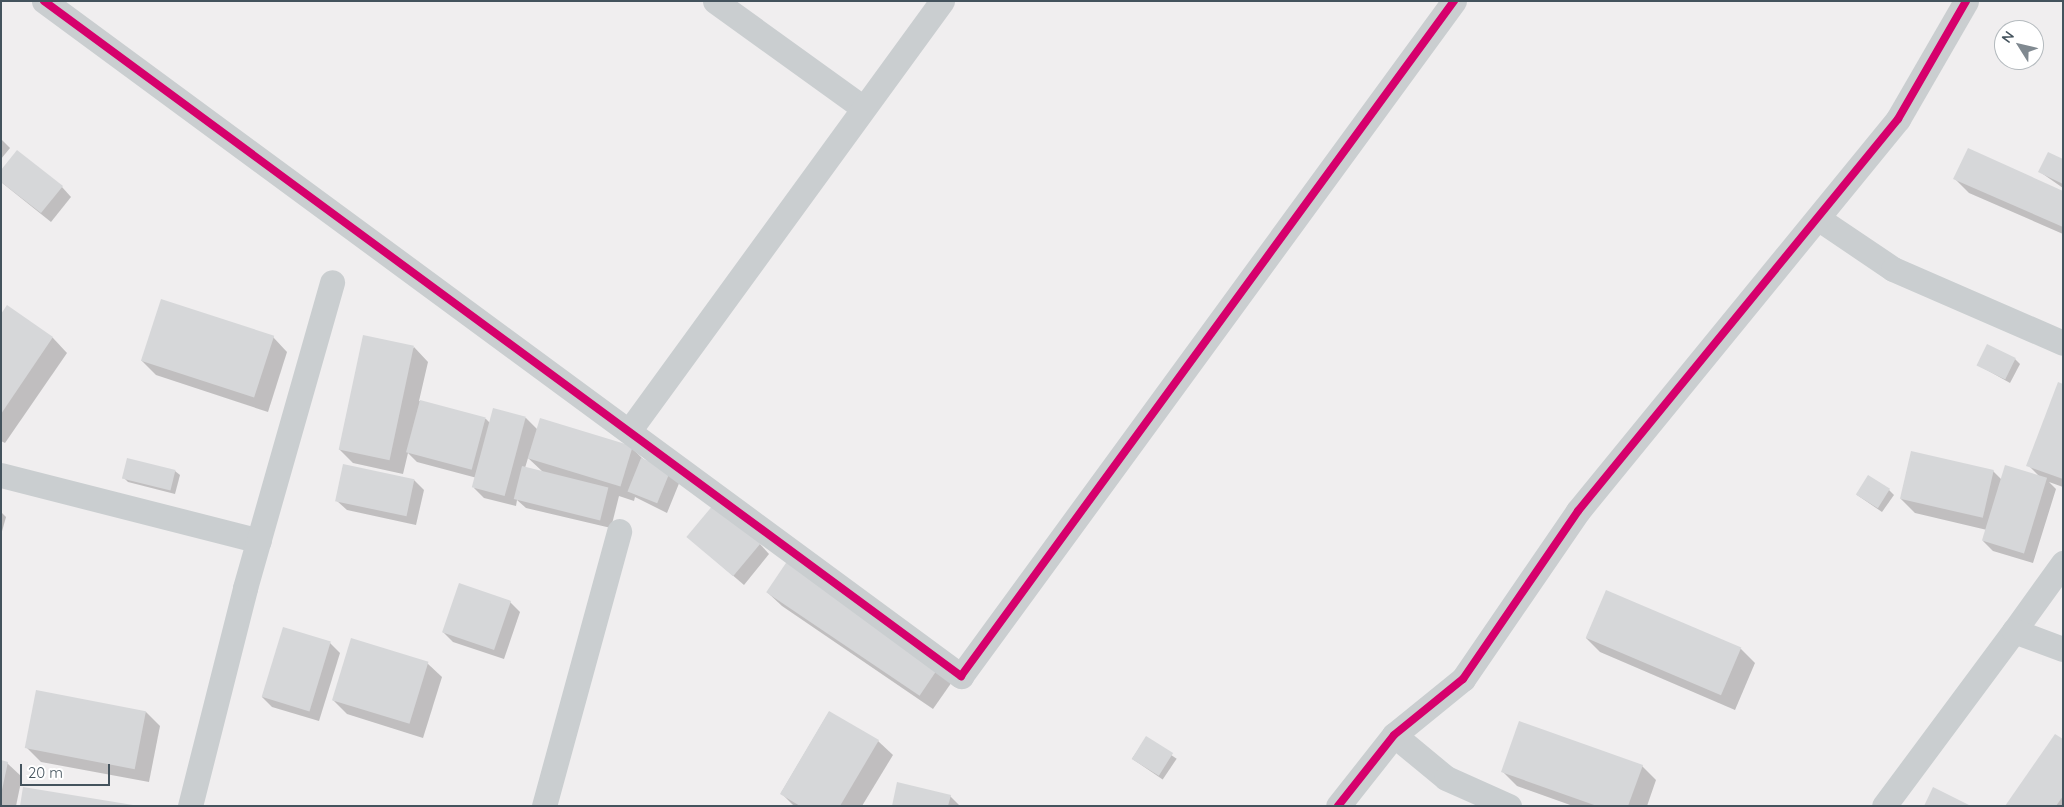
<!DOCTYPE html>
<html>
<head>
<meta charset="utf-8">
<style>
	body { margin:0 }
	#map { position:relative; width:2064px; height:807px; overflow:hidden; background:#f0eeef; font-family:Quicksand,sans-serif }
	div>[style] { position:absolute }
	.shadow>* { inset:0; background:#0003; transform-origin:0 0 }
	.building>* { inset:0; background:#d6d7d9; transform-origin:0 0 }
	.minor>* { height:25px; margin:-12.5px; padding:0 12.5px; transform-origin:12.5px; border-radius:12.5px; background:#caced0 }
	.cycleway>* { height:8px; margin:-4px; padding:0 4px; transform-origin:4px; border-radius:4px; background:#d6006c }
	span { translate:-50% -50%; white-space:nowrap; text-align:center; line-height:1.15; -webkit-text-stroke:4px #fff; paint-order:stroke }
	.frame { position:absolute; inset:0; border:2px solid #44535d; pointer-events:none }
	.north { position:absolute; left:1994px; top:20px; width:50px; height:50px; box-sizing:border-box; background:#fff; border:1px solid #b4babe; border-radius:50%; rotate:306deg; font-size:14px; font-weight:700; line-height:20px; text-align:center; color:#44535d }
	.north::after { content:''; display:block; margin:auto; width:18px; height:22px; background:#808990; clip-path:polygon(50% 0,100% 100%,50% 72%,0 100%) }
	.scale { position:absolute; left:20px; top:764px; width:90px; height:22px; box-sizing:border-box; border:2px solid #44535d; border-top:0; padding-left:6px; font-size:15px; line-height:18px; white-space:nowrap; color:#44535d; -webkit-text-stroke:4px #fff; paint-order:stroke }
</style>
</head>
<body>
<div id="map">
	<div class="shadow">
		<div style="clip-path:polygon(1px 139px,10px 148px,1px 159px)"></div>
		<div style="clip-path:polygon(2063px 160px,2063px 188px,2040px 172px)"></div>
		<div style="clip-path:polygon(1955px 179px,2063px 192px,2063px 234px,1969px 193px)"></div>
		<div style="clip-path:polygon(1px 182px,62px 187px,71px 197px,51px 222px)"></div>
		<div style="clip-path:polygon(7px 307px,53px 338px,67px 353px,5px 443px,1px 441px,1px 316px)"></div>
		<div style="clip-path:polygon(273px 337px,287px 352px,268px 412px,156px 375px,142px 361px)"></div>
		<div style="clip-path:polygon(evenodd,414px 347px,428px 362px,419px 401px,486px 419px,490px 423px,526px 418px,537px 429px,632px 448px,646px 462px,680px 481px,667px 513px,635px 497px,634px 501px,619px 496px,611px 528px,526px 508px,517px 500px,516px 506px,484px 498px,474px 488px,477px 478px,417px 462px,408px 453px,403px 474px,353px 463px,339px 449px,414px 347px,528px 458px,543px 472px,525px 468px,528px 458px)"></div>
		<div style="clip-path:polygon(2015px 359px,2020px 364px,2010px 383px,1978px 365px)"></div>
		<div style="clip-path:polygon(2063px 385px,2063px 487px,2049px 482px,2056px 489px,2033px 563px,1993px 551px,1983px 541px,1987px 530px,1915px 513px,1901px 499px,1993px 471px,2002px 480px,2040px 477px,2028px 465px)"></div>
		<div style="clip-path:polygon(344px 466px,414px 480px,424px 490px,416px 525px,347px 510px,337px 501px)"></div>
		<div style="clip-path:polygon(175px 471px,180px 475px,175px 494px,128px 482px,123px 477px)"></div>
		<div style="clip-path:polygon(1889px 490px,1894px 495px,1882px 512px,1857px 495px)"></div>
		<div style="clip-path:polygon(1px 512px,6px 517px,1px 535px)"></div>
		<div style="clip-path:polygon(688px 537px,760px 544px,769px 554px,744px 585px)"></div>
		<div style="clip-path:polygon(767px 592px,954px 679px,933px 709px,782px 606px)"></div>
		<div style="clip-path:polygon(510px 602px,520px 612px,504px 659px,453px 642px,443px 632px)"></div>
		<div style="clip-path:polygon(1586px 638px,1741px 649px,1755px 663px,1735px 710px,1600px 652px)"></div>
		<div style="clip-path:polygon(330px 643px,340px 653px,319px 721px,272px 707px,262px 697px)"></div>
		<div style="clip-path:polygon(427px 663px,442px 677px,423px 738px,347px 714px,333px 700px)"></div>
		<div style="clip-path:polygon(146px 712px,160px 726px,149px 782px,41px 762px,27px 748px)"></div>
		<div style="clip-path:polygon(829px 712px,878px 741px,893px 755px,862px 806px,794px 806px,781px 793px)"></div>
		<div style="left:1146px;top:738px;width:37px;height:25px;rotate:34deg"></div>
		<div style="clip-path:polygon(2063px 741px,2063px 806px,2006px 806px)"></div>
		<div style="clip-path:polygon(1px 762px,7px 763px,22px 777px,16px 806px,1px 806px)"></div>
		<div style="clip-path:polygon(1642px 766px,1656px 780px,1647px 806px,1573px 806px,1517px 786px,1503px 772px)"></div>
		<div style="clip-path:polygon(950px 796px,960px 806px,893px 806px)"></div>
	</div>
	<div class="building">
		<div style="clip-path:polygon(1968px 148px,2063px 191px,2063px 227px,1953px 179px)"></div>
		<div style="clip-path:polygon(17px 150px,63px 186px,41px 213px,1px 182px,1px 170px)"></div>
		<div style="clip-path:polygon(2048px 152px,2063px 159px,2063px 184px,2038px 172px)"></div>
		<div style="left:161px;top:299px;width:119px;height:65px;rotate:18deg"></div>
		<div style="clip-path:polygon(7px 305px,53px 337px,1px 414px,1px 314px)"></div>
		<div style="left:363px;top:335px;width:52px;height:117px;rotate:12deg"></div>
		<div style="left:1987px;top:344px;width:32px;height:24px;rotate:26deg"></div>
		<div style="clip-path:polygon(2058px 382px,2063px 384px,2063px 479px,2026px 466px)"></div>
		<div style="left:420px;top:400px;width:68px;height:54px;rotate:15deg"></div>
		<div style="left:493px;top:408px;width:34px;height:82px;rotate:15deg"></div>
		<div style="left:540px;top:418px;width:97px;height:42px;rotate:17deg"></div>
		<div style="left:1911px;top:451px;width:85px;height:49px;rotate:13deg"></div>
		<div style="left:127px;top:458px;width:50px;height:21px;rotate:14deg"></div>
		<div style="left:641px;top:458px;width:32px;height:36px;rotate:22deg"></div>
		<div style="left:343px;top:464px;width:73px;height:38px;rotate:12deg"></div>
		<div style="left:2005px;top:465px;width:44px;height:79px;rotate:17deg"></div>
		<div style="left:522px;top:466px;width:89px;height:34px;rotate:14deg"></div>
		<div style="left:1868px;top:475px;width:26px;height:23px;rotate:32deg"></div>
		<div style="left:714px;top:504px;width:61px;height:43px;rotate:40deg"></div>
		<div style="left:788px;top:560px;width:185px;height:39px;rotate:34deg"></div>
		<div style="left:459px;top:583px;width:55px;height:52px;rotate:19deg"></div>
		<div style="left:1606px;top:590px;width:147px;height:52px;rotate:23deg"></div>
		<div style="left:283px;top:627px;width:50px;height:73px;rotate:17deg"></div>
		<div style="left:351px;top:638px;width:81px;height:65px;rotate:17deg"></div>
		<div style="left:36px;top:690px;width:112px;height:59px;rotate:11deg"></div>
		<div style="clip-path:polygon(829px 711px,879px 740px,840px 806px,800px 806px,780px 794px)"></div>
		<div style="clip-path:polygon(1519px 721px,1643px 765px,1628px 806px,1597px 806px,1501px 772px)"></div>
		<div style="clip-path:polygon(2055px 734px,2063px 739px,2063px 796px,2056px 806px,2005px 806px)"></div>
		<div style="left:1146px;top:736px;width:32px;height:27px;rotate:32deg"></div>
		<div style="clip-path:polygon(1px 760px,8px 762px,2px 790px,1px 790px)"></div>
		<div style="clip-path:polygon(897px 782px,951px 795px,948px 806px,892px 806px)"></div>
		<div style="clip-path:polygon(23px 787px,133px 805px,133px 806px,20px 806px)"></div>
		<div style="clip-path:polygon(1933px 787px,1971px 806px,1924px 806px)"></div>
	</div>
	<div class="minor">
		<div style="left:44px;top:1px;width:1139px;rotate:36.36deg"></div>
		<div style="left:961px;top:676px;width:836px;rotate:-53.86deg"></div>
		<div style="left:715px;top:1px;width:181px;rotate:35.8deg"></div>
		<div style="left:1819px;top:219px;width:89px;rotate:34deg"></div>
		<div style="left:1893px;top:269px;width:185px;rotate:23.5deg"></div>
		<div style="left:629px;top:431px;width:532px;rotate:-53.95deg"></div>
		<div style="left:1px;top:475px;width:266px;rotate:14.3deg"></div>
		<div style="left:2014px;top:631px;width:84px;rotate:-54.2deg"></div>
		<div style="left:1394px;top:735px;width:67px;rotate:39.6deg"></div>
		<div style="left:1446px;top:778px;width:69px;rotate:24deg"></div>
		<div style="left:190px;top:806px;width:225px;rotate:-75.8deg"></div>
		<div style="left:245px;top:588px;width:318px;rotate:-74.1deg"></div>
		<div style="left:544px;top:806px;width:285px;rotate:-74.7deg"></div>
		<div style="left:1338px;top:806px;width:90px;rotate:-51.7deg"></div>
		<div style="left:1394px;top:735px;width:89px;rotate:-39.1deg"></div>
		<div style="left:1463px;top:679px;width:204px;rotate:-55.6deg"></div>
		<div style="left:1578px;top:511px;width:506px;rotate:-50.77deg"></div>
		<div style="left:1898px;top:119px;width:136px;rotate:-60deg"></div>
		<div style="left:1884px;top:806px;width:218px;rotate:-53.4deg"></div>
		<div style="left:2014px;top:631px;width:52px;rotate:20.2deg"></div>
	</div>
	<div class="cycleway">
		<div style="left:44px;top:1px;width:1139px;rotate:36.36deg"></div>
		<div style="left:961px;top:676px;width:836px;rotate:-53.86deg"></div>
		<div style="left:1338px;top:806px;width:90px;rotate:-51.7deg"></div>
		<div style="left:1394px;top:735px;width:89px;rotate:-39.1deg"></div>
		<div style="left:1463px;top:679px;width:204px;rotate:-55.6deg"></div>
		<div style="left:1578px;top:511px;width:506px;rotate:-50.77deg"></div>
		<div style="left:1898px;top:119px;width:136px;rotate:-60deg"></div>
	</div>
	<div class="frame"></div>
	<div class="north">N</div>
	<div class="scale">20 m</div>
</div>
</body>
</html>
